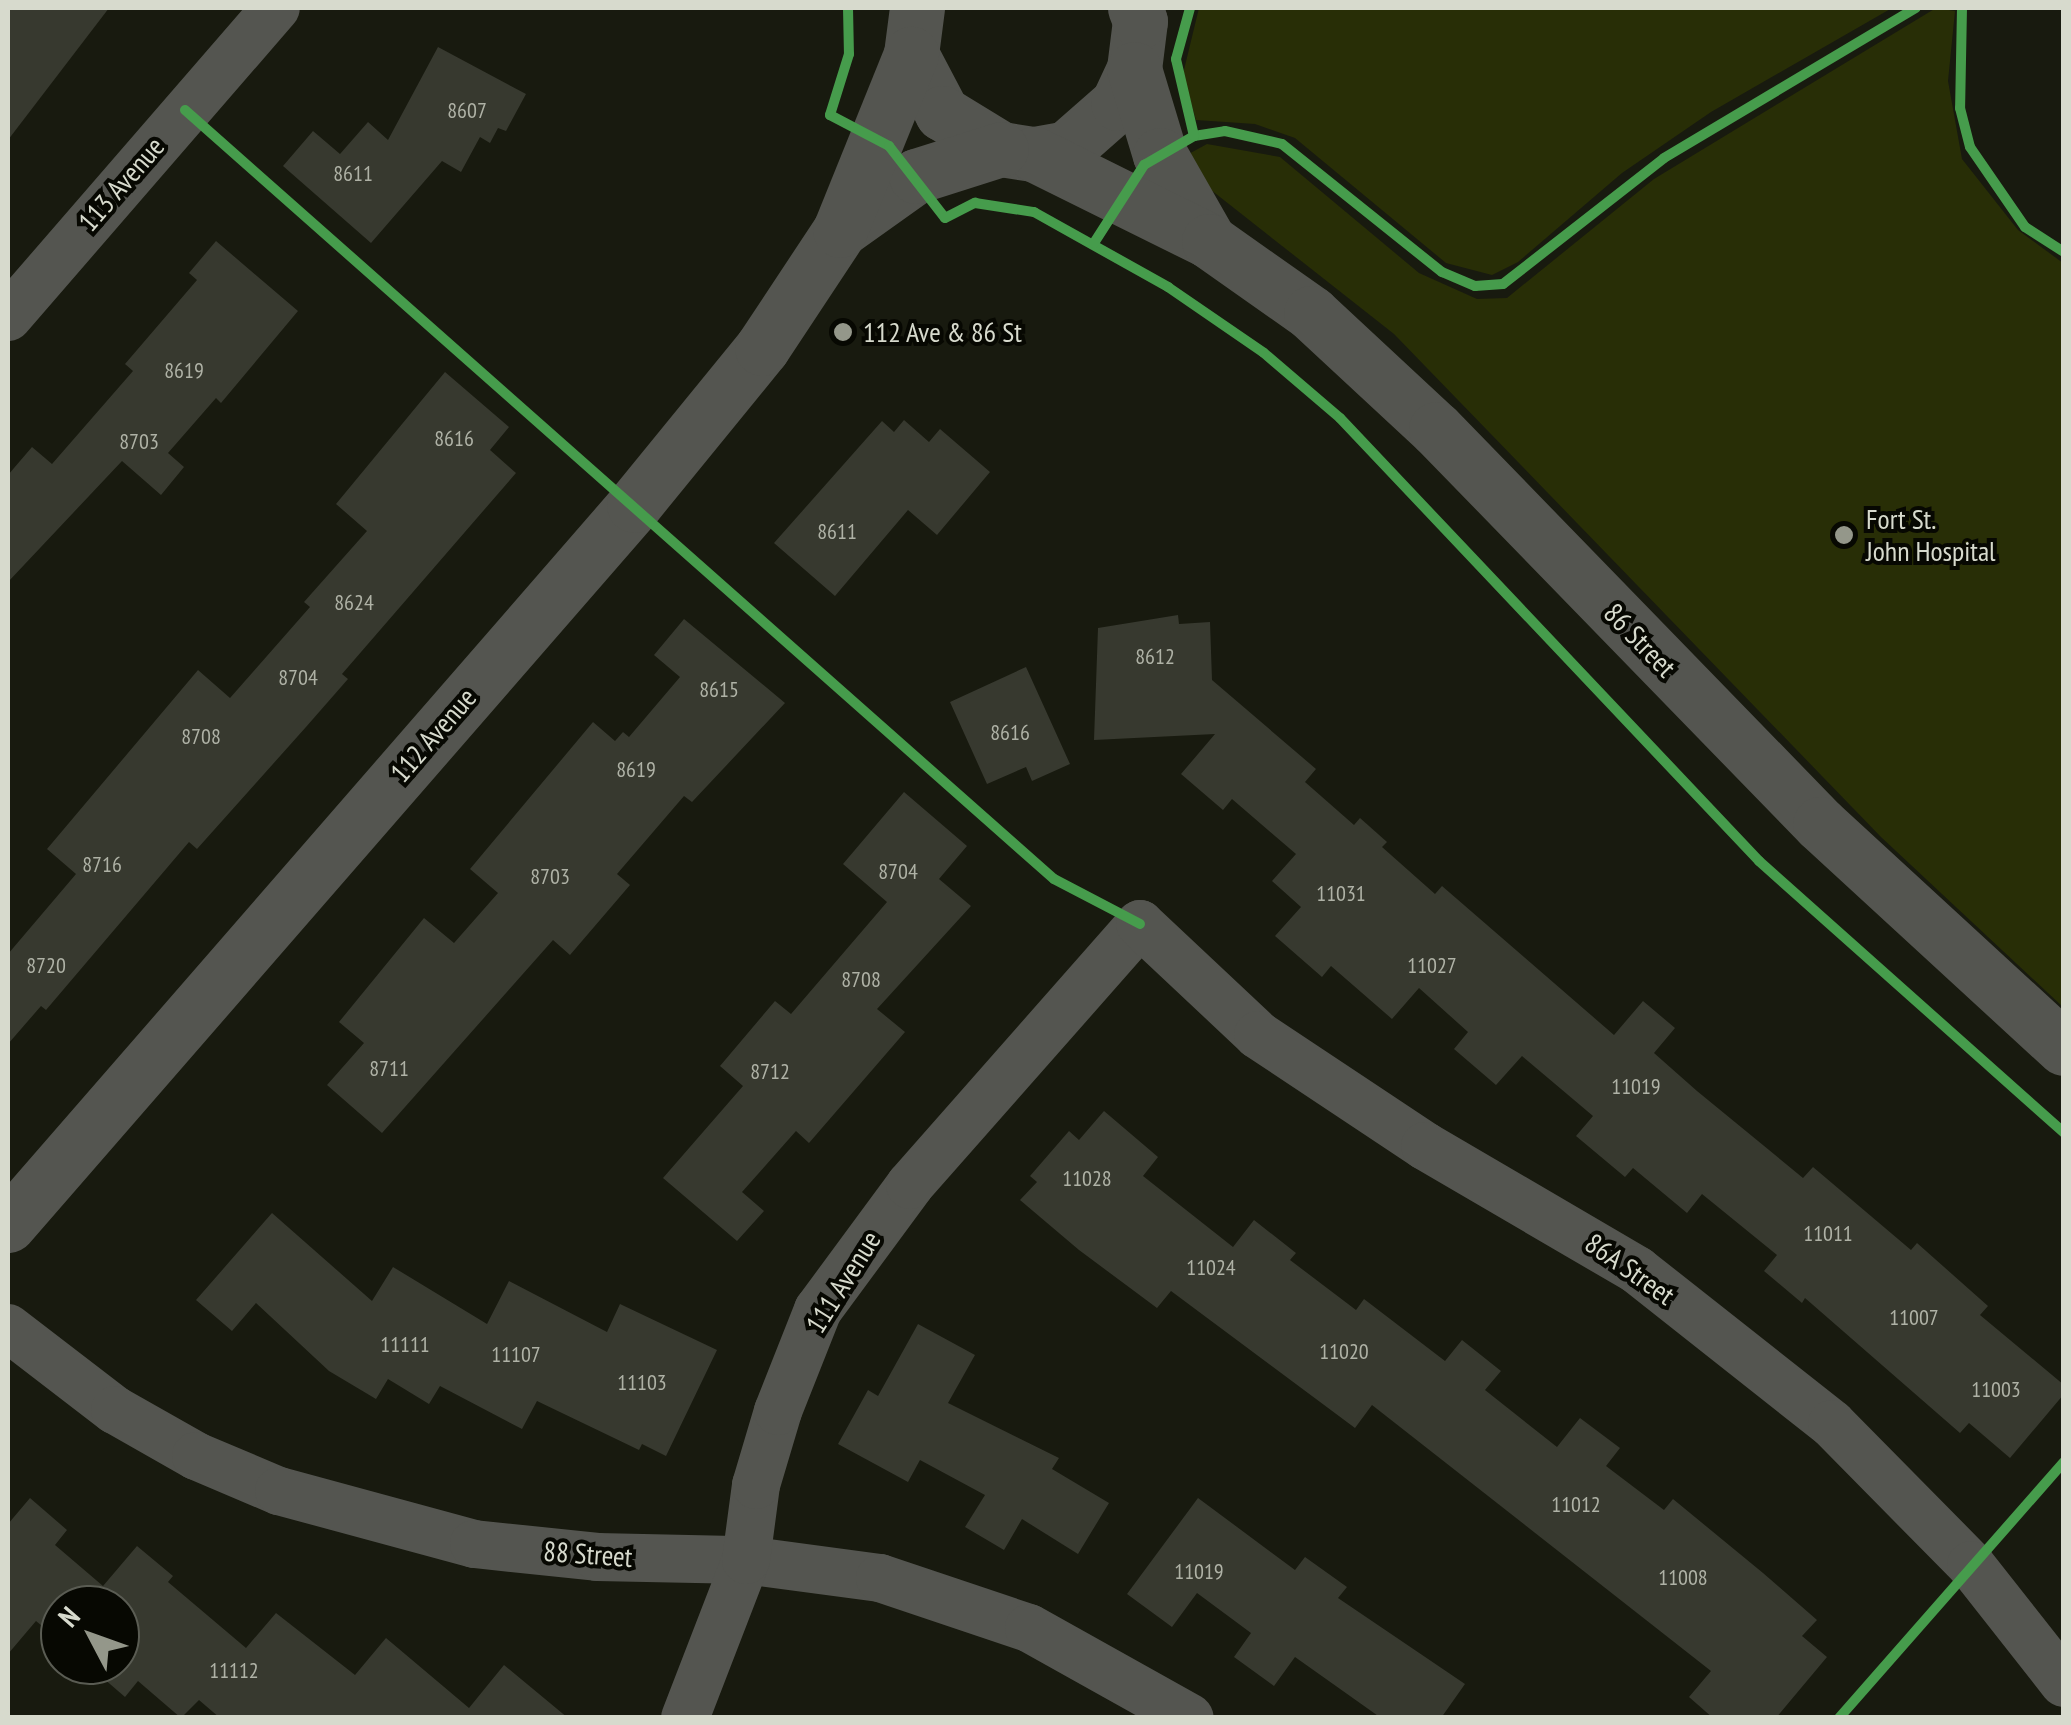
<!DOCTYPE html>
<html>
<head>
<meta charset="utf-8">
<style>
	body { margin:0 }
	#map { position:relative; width:2071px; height:1725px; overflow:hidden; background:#181a0f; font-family:"PT Sans Narrow",sans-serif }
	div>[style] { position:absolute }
	.green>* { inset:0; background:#282e06 }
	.building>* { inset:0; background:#37392f }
	.minor>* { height:48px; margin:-24px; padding:0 24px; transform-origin:24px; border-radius:24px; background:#545550 }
	.tertiary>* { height:55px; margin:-27.5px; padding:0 27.5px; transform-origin:27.5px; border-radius:27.5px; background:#545550 }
	.cycleway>* { height:10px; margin:-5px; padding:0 5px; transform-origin:5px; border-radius:5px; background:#469c4c }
	.dots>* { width:28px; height:28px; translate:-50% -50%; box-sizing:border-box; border:5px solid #070802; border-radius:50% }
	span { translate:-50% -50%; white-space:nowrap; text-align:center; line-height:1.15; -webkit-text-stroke:8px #070802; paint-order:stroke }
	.number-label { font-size:22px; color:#afb2a6 }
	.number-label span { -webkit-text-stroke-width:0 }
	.street-label { font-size:28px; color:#d7dacd }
	.poi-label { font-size:28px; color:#d7dacd }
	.left { translate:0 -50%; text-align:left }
	.frame { position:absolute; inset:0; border:10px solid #d7dacd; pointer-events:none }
	.north { position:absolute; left:40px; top:1585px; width:100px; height:100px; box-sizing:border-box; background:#070802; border:2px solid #5a5c53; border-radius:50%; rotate:311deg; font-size:28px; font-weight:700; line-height:40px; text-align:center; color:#d7dacd }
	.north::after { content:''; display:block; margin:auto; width:35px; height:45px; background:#94978a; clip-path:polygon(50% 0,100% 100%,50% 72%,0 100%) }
</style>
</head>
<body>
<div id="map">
	<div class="green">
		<div style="clip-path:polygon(1199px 8px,1892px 8px,1711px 112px,1622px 173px,1518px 262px,1492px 275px,1446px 263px,1295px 138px,1255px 124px,1196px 120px,1183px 74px)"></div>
		<div style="clip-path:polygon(1936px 8px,1955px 11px,1948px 81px,1962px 159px,2018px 230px,2063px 263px,2063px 1007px,1881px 837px,1394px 334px,1206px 186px,1185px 156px,1207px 144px,1280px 157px,1419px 273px,1477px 299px,1507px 298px,1654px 179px)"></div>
	</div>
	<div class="building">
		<div style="clip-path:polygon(8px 8px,109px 8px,8px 140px)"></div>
		<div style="clip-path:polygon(438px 47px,526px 94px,506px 131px,498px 128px,490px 143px,480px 137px,461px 172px,442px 161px,371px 243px,283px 166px,313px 131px,340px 154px,368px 122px,388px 140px)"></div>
		<div style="clip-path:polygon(216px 241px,298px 311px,221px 403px,216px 398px,168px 453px,184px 467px,161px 495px,122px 461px,8px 582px,8px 475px,32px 447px,52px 464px,133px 371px,125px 364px,197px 280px,189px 273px)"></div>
		<div style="clip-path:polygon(445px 372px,509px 427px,490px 450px,516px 473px,342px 674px,348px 679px,306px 727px,197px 849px,189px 842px,46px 1010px,41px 1006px,8px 1044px,8px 954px,76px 874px,47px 849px,198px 670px,230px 698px,310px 607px,304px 602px,367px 531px,336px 504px)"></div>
		<div style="clip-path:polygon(904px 420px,929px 442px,940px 429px,990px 472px,937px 535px,908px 510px,835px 596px,774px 543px,882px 421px,894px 432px)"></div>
		<div style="clip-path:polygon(1178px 615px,1179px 624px,1210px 622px,1212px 680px,1316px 769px,1305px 782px,1354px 825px,1360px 818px,1387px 842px,1382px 847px,1435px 894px,1442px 886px,1614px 1035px,1643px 1001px,1675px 1028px,1654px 1053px,1697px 1091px,1803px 1178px,1813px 1167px,1911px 1250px,1917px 1243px,1988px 1306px,1980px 1315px,2064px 1385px,2064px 1394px,2010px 1458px,1969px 1423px,1960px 1433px,1805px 1298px,1802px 1303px,1764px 1271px,1777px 1255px,1702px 1194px,1687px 1213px,1633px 1168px,1625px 1177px,1576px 1136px,1593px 1116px,1522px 1056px,1496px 1085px,1454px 1049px,1468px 1032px,1419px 988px,1392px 1019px,1331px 966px,1322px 977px,1275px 936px,1301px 907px,1272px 881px,1296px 854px,1232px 799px,1223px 810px,1181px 774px,1215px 734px,1094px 740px,1098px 628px)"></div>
		<div style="clip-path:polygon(684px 619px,785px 703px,692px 802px,684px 796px,617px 874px,630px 885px,570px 955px,553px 940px,382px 1133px,327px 1085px,364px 1043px,339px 1022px,424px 918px,454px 943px,498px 893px,470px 869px,593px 722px,615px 741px,623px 732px,629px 737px,680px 677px,654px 655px)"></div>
		<div style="clip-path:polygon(1026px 667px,1070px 764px,1032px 781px,1026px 767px,987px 784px,950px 702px)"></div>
		<div style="clip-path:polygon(904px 792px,967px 846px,939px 879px,971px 906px,877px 1009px,905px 1032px,809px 1143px,796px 1131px,742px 1192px,764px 1211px,737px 1241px,663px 1178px,743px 1086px,720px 1066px,775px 1001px,791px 1014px,887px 902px,843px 864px)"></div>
		<div style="clip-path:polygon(1104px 1111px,1158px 1157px,1143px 1176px,1233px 1247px,1254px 1220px,1296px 1253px,1290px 1260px,1356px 1310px,1364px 1299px,1445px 1361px,1462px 1340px,1501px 1371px,1485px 1390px,1557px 1447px,1580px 1418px,1620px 1448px,1606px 1466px,1664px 1510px,1673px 1499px,1763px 1573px,1817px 1620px,1802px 1636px,1827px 1657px,1776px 1718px,1713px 1718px,1689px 1697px,1711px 1671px,1372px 1405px,1355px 1428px,1171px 1291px,1157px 1308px,1079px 1250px,1020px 1200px,1037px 1182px,1030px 1176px,1069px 1131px,1079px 1140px)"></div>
		<div style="clip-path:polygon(272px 1213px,372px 1301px,393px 1267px,487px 1324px,509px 1281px,607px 1332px,620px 1304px,717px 1350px,666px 1456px,642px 1444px,639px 1450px,537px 1401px,522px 1429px,440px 1386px,429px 1404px,388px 1379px,376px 1399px,329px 1371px,256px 1303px,232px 1331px,196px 1300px)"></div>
		<div style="clip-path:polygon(918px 1324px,975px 1355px,948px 1403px,1059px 1458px,1052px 1469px,1109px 1503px,1078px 1554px,1022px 1519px,1004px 1550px,965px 1527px,985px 1495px,920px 1460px,908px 1482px,838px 1444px,868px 1390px,878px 1396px)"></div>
		<div style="clip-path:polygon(30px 1498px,67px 1530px,55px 1545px,103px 1586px,137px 1546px,173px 1576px,168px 1582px,246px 1648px,276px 1613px,355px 1675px,386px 1638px,469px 1708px,504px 1665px,568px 1718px,220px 1718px,199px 1700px,181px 1718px,138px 1681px,125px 1697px,88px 1665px,120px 1665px,120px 1605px,60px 1605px,60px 1641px,36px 1621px,8px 1654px,8px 1524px)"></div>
		<div style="clip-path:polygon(1198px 1498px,1295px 1570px,1305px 1557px,1347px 1587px,1338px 1598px,1465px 1684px,1441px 1718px,1381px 1718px,1295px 1657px,1274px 1686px,1234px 1657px,1251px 1633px,1197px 1593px,1172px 1627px,1127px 1594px)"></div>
	</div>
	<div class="minor">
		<div style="left:8px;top:317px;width:409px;rotate:-49.1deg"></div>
		<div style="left:8px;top:1328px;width:135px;rotate:37.5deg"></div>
		<div style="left:115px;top:1410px;width:93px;rotate:29.6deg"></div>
		<div style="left:196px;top:1456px;width:90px;rotate:22.9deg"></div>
		<div style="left:279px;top:1491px;width:202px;rotate:15.2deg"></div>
		<div style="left:474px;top:1544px;width:124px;rotate:6deg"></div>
		<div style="left:597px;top:1557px;width:149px;rotate:1.2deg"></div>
		<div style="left:746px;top:1560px;width:135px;rotate:7.7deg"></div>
		<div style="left:880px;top:1578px;width:157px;rotate:18.6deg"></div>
		<div style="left:1029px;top:1628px;width:184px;rotate:29.2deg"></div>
		<div style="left:685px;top:1718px;width:169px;rotate:-68.9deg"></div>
		<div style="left:746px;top:1560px;width:76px;rotate:-82.4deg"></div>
		<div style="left:756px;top:1485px;width:77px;rotate:-73.4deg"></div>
		<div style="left:778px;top:1411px;width:109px;rotate:-68.4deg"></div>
		<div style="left:818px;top:1310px;width:155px;rotate:-53.6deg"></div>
		<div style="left:910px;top:1185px;width:348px;rotate:-48.6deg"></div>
		<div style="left:1140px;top:924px;width:162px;rotate:43.2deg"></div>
		<div style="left:1258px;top:1035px;width:201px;rotate:33.6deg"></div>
		<div style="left:1425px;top:1146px;width:246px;rotate:30.3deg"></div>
		<div style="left:1637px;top:1270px;width:248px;rotate:38.3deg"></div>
		<div style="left:1832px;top:1424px;width:198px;rotate:45.4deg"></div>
		<div style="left:1971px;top:1565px;width:150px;rotate:51.8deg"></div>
	</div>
	<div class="tertiary">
		<div style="left:917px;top:8px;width:46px;rotate:97.4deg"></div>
		<div style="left:911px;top:54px;width:67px;rotate:62.3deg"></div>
		<div style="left:942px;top:113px;width:69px;rotate:31.4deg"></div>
		<div style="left:1001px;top:149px;width:33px;rotate:9deg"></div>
		<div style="left:1034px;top:154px;width:34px;rotate:-10deg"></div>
		<div style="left:1067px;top:148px;width:68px;rotate:-41.4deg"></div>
		<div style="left:1118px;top:103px;width:38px;rotate:-65deg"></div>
		<div style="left:1134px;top:69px;width:48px;rotate:-82.9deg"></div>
		<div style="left:1140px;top:21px;width:14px;rotate:-111deg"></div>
		<div style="left:1134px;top:69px;width:90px;rotate:73.2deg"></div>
		<div style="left:1160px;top:155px;width:99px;rotate:60.3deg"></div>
		<div style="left:1034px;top:154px;width:195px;rotate:26.4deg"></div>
		<div style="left:1209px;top:241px;width:125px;rotate:35.2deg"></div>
		<div style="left:1311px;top:313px;width:171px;rotate:42.9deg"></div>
		<div style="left:1436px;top:429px;width:551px;rotate:45.81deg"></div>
		<div style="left:1820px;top:824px;width:331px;rotate:42.6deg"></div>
		<div style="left:840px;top:230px;width:93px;rotate:-35.4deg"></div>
		<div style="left:916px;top:176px;width:89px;rotate:-17.6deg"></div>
		<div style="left:8px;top:1225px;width:954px;rotate:-48.99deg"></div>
		<div style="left:634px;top:505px;width:203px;rotate:-50.8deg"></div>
		<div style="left:762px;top:348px;width:141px;rotate:-56.5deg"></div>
		<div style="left:840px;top:230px;width:190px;rotate:-68deg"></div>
	</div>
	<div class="cycleway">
		<div style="left:848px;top:8px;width:46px;rotate:88.8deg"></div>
		<div style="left:849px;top:54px;width:64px;rotate:107.3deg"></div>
		<div style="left:830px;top:115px;width:67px;rotate:27.7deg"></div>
		<div style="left:889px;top:146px;width:91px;rotate:52.1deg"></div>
		<div style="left:945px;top:218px;width:34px;rotate:-27deg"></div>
		<div style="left:975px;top:203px;width:60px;rotate:8.7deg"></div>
		<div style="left:1034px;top:212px;width:154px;rotate:29.2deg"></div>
		<div style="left:1168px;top:287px;width:116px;rotate:34.5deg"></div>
		<div style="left:1264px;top:353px;width:100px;rotate:40.5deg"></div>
		<div style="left:1340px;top:418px;width:610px;rotate:46.59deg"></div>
		<div style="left:1759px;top:861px;width:409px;rotate:41.7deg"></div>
		<div style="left:1962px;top:8px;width:100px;rotate:91.1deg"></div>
		<div style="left:1960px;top:108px;width:40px;rotate:75.6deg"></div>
		<div style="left:1970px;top:147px;width:97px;rotate:55.5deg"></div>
		<div style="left:2025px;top:227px;width:46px;rotate:32.7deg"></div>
		<div style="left:185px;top:110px;width:1160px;rotate:41.51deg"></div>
		<div style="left:1054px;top:879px;width:97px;rotate:27.6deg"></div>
		<div style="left:1194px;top:136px;width:31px;rotate:-9deg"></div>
		<div style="left:1225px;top:131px;width:58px;rotate:12.8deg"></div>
		<div style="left:1282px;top:144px;width:205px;rotate:38.7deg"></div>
		<div style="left:1442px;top:272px;width:36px;rotate:23deg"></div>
		<div style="left:1475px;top:286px;width:28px;rotate:-4deg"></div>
		<div style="left:1503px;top:284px;width:204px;rotate:-38deg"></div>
		<div style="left:1664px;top:158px;width:293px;rotate:-30.8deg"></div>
		<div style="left:1094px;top:243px;width:93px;rotate:-57.3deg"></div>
		<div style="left:1144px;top:165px;width:58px;rotate:-30.1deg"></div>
		<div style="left:1194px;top:136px;width:79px;rotate:-103.2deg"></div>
		<div style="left:1176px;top:59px;width:53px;rotate:-74.6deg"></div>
		<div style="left:1839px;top:1718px;width:341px;rotate:-48.7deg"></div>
	</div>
	<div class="dots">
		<div style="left:843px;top:332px;background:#94978a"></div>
		<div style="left:1844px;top:535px;background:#94978a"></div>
	</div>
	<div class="number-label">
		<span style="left:467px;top:111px">8607</span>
		<span style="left:353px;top:174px">8611</span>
		<span style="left:184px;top:371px">8619</span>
		<span style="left:454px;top:439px">8616</span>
		<span style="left:139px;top:442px">8703</span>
		<span style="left:837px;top:532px">8611</span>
		<span style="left:354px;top:603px">8624</span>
		<span style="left:1155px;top:657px">8612</span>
		<span style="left:298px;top:678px">8704</span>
		<span style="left:719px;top:690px">8615</span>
		<span style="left:1010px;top:733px">8616</span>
		<span style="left:201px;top:737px">8708</span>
		<span style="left:636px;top:770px">8619</span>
		<span style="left:102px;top:865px">8716</span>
		<span style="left:898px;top:872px">8704</span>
		<span style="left:550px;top:877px">8703</span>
		<span style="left:1341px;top:894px">11031</span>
		<span style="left:46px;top:966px">8720</span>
		<span style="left:1432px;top:966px">11027</span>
		<span style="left:861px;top:980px">8708</span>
		<span style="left:389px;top:1069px">8711</span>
		<span style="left:770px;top:1072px">8712</span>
		<span style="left:1636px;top:1087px">11019</span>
		<span style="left:1087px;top:1179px">11028</span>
		<span style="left:1828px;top:1234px">11011</span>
		<span style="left:1211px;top:1268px">11024</span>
		<span style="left:1914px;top:1318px">11007</span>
		<span style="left:405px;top:1345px">11111</span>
		<span style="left:1344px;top:1352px">11020</span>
		<span style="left:516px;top:1355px">11107</span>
		<span style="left:642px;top:1383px">11103</span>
		<span style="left:1996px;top:1390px">11003</span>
		<span style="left:1576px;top:1505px">11012</span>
		<span style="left:1199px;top:1572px">11019</span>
		<span style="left:1683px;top:1578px">11008</span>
		<span style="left:234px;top:1671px">11112</span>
	</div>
	<div class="street-label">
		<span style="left:121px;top:184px;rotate:-49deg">113 Avenue</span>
		<span style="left:1640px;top:640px;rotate:46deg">86 Street</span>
		<span style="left:433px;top:735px;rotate:-49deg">112 Avenue</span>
		<span style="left:1630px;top:1269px;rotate:35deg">86A Street</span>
		<span style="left:843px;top:1282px;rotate:-58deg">111 Avenue</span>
		<span style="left:588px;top:1554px;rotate:4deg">88 Street</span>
	</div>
	<div class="poi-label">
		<span class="left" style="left:863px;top:332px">112 Ave &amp; 86 St</span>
		<span class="left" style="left:1866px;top:535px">Fort St.<br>John Hospital</span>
	</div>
	<div class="frame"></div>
	<div class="north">N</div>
</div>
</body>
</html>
